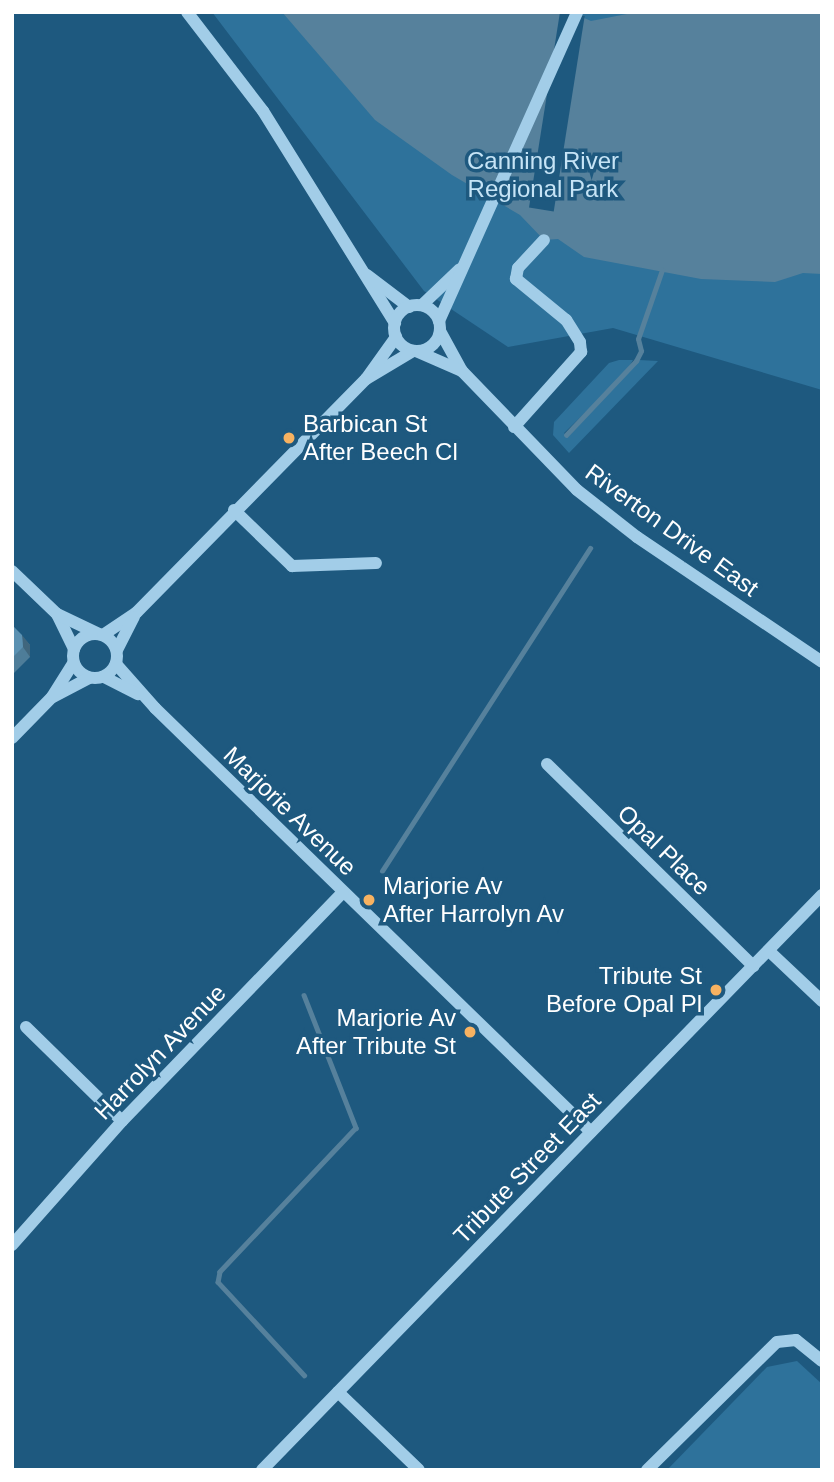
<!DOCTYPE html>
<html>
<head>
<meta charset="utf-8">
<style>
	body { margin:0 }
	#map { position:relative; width:834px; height:1482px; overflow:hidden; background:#1e597f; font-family:Arial,sans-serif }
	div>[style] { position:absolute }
	.green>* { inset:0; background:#2e729b }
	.water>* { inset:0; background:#56819c }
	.pier>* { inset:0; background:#1e597f; transform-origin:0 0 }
	.stream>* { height:4.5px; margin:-2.25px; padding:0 2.25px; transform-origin:2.25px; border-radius:2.25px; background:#56819c }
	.minor>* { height:12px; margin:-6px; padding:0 6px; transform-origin:6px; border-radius:6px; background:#a2cde8 }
	.minor>.ring { margin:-6px; padding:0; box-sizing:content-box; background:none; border:12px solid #a2cde8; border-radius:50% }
	.wall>* { inset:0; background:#4e7d99 }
	.shaded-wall>* { inset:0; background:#40667d }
	.building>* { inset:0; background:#5b91b2 }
	.dots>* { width:19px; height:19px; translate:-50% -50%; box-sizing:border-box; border:4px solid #1e597f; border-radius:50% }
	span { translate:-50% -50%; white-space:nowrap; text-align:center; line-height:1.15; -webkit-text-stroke:7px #1e597f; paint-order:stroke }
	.park-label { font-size:24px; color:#c6e4f6 }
	.poi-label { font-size:24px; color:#fff }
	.left { translate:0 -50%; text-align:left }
	.right { translate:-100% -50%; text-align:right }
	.street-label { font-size:24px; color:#fff }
	.frame { position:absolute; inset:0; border:14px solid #fff; pointer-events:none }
</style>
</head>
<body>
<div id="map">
	<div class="green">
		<div style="clip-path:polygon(212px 12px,822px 12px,822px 390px,613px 328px,508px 347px,424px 291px)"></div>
		<div style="clip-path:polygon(619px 360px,633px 360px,624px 375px,564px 433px,568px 437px,639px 360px,658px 361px,569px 453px,553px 435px,554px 422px,609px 363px)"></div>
		<div style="clip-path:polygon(797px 1361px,822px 1384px,822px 1470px,667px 1470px,767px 1367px)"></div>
	</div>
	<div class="water">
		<div style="clip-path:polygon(282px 12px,570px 12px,591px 21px,637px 12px,822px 12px,822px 274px,803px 273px,775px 282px,701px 279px,584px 257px,558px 239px,544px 240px,520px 215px,452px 175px,375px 120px)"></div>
	</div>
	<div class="pier">
		<div style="left:560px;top:12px;width:25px;height:198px;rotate:9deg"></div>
	</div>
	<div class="stream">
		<div style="left:566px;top:435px;width:102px;rotate:-46.6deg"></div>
		<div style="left:636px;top:361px;width:11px;rotate:-63deg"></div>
		<div style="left:641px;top:351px;width:12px;rotate:-104deg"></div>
		<div style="left:638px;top:339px;width:73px;rotate:-70.8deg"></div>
		<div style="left:382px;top:871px;width:384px;rotate:-57.2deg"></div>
		<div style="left:304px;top:995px;width:143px;rotate:68.6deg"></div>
		<div style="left:356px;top:1128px;width:198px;rotate:133.4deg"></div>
		<div style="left:220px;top:1272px;width:10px;rotate:101deg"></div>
		<div style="left:218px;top:1282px;width:127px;rotate:47.2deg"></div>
	</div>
	<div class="minor">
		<div style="left:187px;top:12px;width:125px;rotate:52.5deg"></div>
		<div style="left:263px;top:111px;width:250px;rotate:58.1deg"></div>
		<div style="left:367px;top:275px;width:53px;rotate:37.3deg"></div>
		<div style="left:422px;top:305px;width:52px;rotate:-43.5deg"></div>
		<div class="ring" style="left:394px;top:305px;width:34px;height:34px"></div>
		<div style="left:439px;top:321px;width:338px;rotate:-65.9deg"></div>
		<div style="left:440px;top:331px;width:46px;rotate:61.2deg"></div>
		<div style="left:462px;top:371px;width:165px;rotate:46deg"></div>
		<div style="left:577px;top:490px;width:76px;rotate:38.1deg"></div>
		<div style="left:637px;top:537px;width:223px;rotate:34deg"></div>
		<div style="left:416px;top:351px;width:50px;rotate:23.5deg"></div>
		<div style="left:366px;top:379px;width:55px;rotate:-30.8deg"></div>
		<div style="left:514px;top:427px;width:101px;rotate:-48.2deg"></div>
		<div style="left:581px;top:352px;width:10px;rotate:-96deg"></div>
		<div style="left:580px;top:342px;width:26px;rotate:-122deg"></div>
		<div style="left:566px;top:320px;width:65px;rotate:-140.6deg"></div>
		<div style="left:516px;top:279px;width:11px;rotate:-80deg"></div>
		<div style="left:518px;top:268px;width:38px;rotate:-47deg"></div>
		<div style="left:234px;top:510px;width:81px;rotate:44deg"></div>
		<div style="left:292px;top:566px;width:84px;rotate:-2deg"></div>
		<div style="left:12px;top:571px;width:62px;rotate:43.7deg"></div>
		<div style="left:57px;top:614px;width:39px;rotate:64deg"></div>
		<div style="left:57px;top:614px;width:47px;rotate:25.5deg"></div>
		<div class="ring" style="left:73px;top:634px;width:32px;height:32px"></div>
		<div style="left:103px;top:635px;width:40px;rotate:-34deg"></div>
		<div style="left:136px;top:613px;width:328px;rotate:-45.5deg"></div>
		<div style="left:366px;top:379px;width:52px;rotate:-54.5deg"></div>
		<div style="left:117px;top:650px;width:37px;rotate:-63deg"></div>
		<div style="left:116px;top:664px;width:59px;rotate:48.4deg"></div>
		<div style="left:155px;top:708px;width:608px;rotate:44.2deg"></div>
		<div style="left:104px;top:677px;width:38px;rotate:27deg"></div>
		<div style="left:53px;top:697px;width:41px;rotate:-27.8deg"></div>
		<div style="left:12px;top:738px;width:57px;rotate:-45.7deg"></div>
		<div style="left:52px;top:697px;width:40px;rotate:-58deg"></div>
		<div style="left:547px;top:764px;width:289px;rotate:44.4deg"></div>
		<div style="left:769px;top:951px;width:73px;rotate:43.3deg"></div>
		<div style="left:26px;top:1027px;width:134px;rotate:44.4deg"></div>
		<div style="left:12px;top:1245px;width:166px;rotate:-48.4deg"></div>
		<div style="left:122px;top:1121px;width:318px;rotate:-46deg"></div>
		<div style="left:338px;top:1392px;width:112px;rotate:43.9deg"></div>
		<div style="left:262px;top:1470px;width:803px;rotate:-45.76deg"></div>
		<div style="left:647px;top:1470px;width:182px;rotate:-44.6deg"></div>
		<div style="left:777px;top:1342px;width:19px;rotate:-6deg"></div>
		<div style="left:796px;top:1340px;width:33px;rotate:39deg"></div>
	</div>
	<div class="wall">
		<div style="clip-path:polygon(12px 625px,30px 645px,30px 657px,12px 675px)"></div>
	</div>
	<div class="shaded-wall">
		<div style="clip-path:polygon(22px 635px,30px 645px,30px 657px,23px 647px)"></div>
	</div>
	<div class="building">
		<div style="clip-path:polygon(12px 625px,22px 635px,23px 647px,12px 658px)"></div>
	</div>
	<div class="dots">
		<div style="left:289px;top:438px;background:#f7b261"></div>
		<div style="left:369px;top:900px;background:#f7b261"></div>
		<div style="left:716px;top:990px;background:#f7b261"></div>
		<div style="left:470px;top:1032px;background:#f7b261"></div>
	</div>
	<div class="park-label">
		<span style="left:543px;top:175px">Canning River<br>Regional Park</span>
	</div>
	<div class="poi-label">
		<span class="left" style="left:303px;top:438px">Barbican St<br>After Beech Cl</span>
		<span class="left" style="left:383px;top:900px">Marjorie Av<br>After Harrolyn Av</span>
		<span class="right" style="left:702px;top:990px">Tribute St<br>Before Opal Pl</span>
		<span class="right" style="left:456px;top:1032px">Marjorie Av<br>After Tribute St</span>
	</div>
	<div class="street-label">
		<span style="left:672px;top:530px;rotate:36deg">Riverton Drive East</span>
		<span style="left:290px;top:811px;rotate:44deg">Marjorie Avenue</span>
		<span style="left:664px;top:850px;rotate:44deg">Opal Place</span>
		<span style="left:160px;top:1052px;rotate:-46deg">Harrolyn Avenue</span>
		<span style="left:527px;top:1168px;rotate:-46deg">Tribute Street East</span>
	</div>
	<div class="frame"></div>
</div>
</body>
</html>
